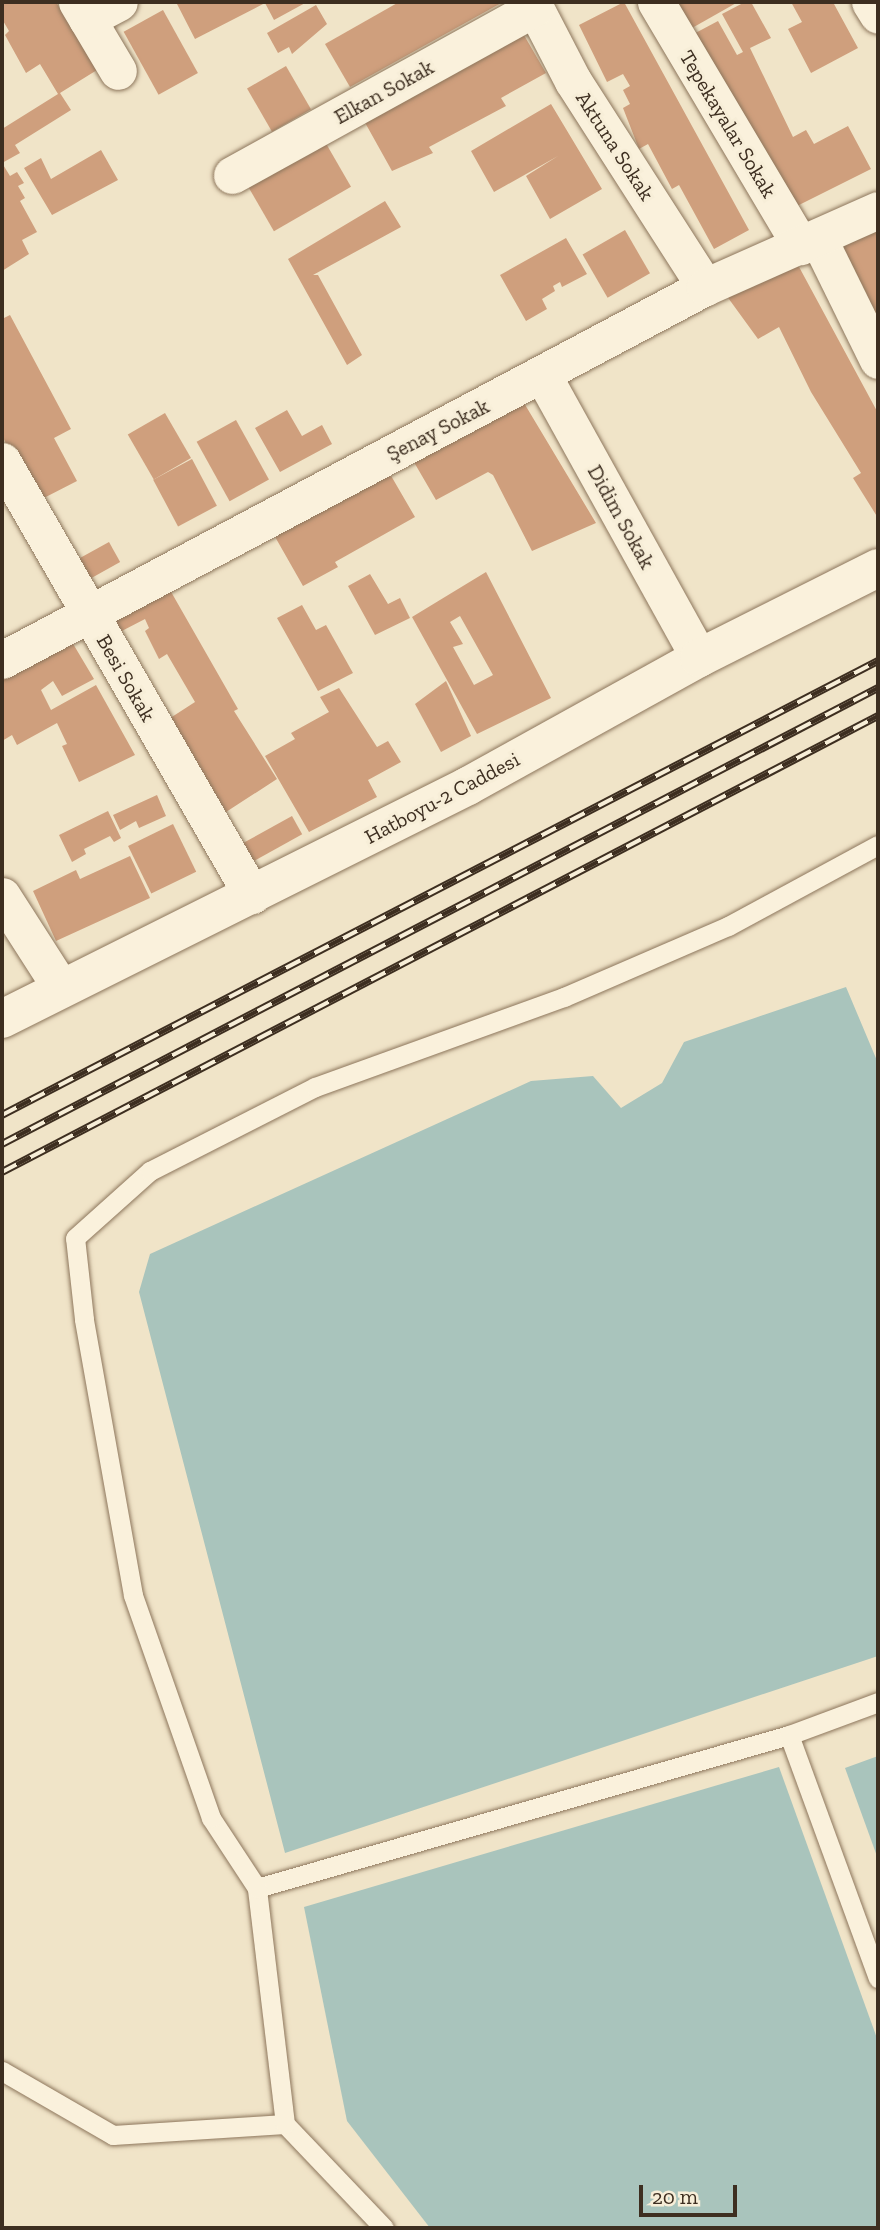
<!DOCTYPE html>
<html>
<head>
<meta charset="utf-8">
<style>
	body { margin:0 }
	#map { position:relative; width:880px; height:2230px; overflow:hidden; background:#f0e4c8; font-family:"Zilla Slab",serif }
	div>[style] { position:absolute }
	.water>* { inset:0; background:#a9c4bc }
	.building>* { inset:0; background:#cf9f7d; transform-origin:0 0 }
	.roads { filter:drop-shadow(0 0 2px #8d765c) drop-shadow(0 0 2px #8d765c) }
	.service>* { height:19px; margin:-9.5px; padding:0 9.5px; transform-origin:9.5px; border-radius:9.5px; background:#faf1dc }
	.minor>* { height:37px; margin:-18.5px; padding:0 18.5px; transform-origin:18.5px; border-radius:18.5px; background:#faf1dc }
	.secondary>* { height:38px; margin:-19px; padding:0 19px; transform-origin:19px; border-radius:19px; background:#faf1dc }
	.rail>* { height:8px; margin-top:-4px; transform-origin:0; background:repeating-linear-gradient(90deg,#f7eed8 0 16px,#3d2e20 0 32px); box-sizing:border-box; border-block:2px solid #3d2e20 }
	span { translate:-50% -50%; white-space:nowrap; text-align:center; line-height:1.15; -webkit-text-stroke:6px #f7eed8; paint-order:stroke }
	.street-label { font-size:21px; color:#3d2e20 }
	.frame { position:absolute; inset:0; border:4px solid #3d2e20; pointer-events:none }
	.scale { position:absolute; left:639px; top:2185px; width:98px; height:32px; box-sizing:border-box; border:4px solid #3d2e20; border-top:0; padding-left:9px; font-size:21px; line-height:24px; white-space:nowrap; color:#3d2e20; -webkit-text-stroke:5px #f7eed8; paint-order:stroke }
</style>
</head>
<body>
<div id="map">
	<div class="water">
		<div style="clip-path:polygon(846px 987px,878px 1063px,878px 1656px,285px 1853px,139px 1292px,150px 1254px,531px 1081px,593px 1076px,621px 1108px,662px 1083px,684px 1042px)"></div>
		<div style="clip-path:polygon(878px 1756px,878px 1859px,845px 1768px)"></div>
		<div style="clip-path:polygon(779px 1767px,878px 2041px,878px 2228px,430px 2228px,347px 2121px,304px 1907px)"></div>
	</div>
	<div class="building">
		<div style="clip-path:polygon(2px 2px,56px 2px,97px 70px,60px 93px,71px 110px,15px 145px,20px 153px,2px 163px,10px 176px,17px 172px,24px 183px,18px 186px,25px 198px,20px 201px,37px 232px,22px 240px,29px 254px,2px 271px,2px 129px,58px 94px,40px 64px,26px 73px,5px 35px,9px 31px,2px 19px)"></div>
		<div style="clip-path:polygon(183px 2px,307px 2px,274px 20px,265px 3px,195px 39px,177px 4px)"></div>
		<div style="clip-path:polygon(399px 2px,503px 2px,350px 87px,325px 44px)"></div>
		<div style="clip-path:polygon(624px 2px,749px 230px,714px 249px,679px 185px,672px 189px,648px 144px,639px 149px,623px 108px,630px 104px,623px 90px,630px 86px,623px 74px,607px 82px,579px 25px)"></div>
		<div style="clip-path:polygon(669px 2px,738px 2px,685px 32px)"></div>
		<div style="clip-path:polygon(745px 2px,751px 2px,771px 38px,750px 48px,793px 137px,806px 130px,814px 144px,848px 126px,871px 169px,783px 213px,686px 38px,718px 21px,737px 55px,743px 52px,722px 14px)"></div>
		<div style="clip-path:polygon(791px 2px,837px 2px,834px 4px,858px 48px,811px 73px,788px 29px,802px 22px)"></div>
		<div style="clip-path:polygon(316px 5px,327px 24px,292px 54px,289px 47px,278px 53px,267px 33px)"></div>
		<div style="left:163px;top:10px;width:72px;height:45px;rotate:61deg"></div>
		<div style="clip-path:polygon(521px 30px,546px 73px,501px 98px,506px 106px,429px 147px,433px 153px,392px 171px,363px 119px)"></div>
		<div style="left:286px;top:66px;width:50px;height:45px;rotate:60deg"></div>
		<div style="clip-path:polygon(551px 104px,602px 189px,550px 219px,526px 176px,558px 156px,494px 192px,471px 151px)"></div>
		<div style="left:324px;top:140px;width:54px;height:89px;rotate:60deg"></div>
		<div style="clip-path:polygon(101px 150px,118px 180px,52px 215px,24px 168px,41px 158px,51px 179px)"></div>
		<div style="clip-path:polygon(385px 201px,401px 227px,313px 275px,318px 275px,362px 355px,347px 365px,288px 259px)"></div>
		<div style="clip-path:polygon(878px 223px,878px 342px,828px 249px)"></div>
		<div style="left:625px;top:230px;width:50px;height:49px;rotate:60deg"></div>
		<div style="clip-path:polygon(566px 238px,587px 274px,562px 287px,560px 282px,553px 286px,555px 291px,542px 299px,547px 309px,526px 321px,500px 275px)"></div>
		<div style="clip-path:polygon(798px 265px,878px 413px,878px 518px,853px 478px,861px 473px,811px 392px,779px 327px,758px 339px,726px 295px)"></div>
		<div style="clip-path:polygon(10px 315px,71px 429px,54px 438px,77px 481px,38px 501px,2px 436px,2px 319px)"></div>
		<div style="clip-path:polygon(521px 398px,596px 523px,532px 551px,493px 475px,488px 472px,436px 500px,411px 457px)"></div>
		<div style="clip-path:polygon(287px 410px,302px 436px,322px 425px,332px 444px,280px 472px,255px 428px)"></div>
		<div style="left:165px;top:413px;width:52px;height:43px;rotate:60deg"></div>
		<div style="left:236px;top:420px;width:68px;height:45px;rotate:61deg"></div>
		<div style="left:192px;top:459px;width:53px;height:44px;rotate:62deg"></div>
		<div style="clip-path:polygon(390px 474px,415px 517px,335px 562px,338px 567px,303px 586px,274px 535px)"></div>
		<div style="left:109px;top:542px;width:23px;height:43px;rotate:61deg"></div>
		<div style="clip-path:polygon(evenodd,486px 572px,551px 698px,477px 734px,412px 617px,486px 572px,460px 616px,493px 675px,474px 685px,453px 647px,463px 644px,450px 622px,460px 616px)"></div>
		<div style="clip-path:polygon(370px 574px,388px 604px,400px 598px,410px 618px,375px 635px,348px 586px)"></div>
		<div style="clip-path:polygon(166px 583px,238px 709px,234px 711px,277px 779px,226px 812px,183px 746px,161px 724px,195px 702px,167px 654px,159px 659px,145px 631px,149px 628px,145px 619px,116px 634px,107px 619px)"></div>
		<div style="clip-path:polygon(302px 605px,316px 630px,326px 625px,353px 673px,318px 691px,277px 618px)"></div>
		<div style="clip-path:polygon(69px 637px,94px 679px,62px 696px,53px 681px,41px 690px,51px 710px,96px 685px,135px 755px,79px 782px,62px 746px,67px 744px,57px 723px,17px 745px,12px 735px,2px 741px,2px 671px)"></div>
		<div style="clip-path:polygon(446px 681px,471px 736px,441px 752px,415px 704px)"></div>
		<div style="clip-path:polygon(339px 688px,377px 747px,388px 741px,401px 762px,368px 780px,377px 797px,309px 832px,265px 756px,295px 739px,291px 733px,329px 712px,320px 697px)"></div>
		<div style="clip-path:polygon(157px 795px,166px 816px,139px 828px,136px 821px,120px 830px,113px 815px)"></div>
		<div style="clip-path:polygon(108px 811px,121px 838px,114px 842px,110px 836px,84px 849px,86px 854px,72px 862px,59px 835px)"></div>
		<div style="left:292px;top:816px;width:21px;height:59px;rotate:61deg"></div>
		<div style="left:173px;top:824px;width:53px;height:50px;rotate:64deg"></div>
		<div style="clip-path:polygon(130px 856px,150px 898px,56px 941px,33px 891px,76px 870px,80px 879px)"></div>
	</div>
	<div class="roads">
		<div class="service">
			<div style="left:789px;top:1735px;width:259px;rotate:69.9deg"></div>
			<div style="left:257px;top:1888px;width:554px;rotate:-16.04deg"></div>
			<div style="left:789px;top:1735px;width:95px;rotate:-20.3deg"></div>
			<div style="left:2px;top:2071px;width:128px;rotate:30deg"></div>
			<div style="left:113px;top:2135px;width:172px;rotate:-3.7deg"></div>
			<div style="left:384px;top:2228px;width:144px;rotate:-133.6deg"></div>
			<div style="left:285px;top:2124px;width:238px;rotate:-96.8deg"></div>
			<div style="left:257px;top:1888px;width:84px;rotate:-123.3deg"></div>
			<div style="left:211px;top:1818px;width:236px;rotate:-109.3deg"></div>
			<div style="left:133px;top:1595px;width:280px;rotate:-100.1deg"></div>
			<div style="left:84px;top:1319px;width:81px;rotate:-96.3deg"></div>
			<div style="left:75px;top:1238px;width:101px;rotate:-41.8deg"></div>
			<div style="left:150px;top:1171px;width:185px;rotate:-27deg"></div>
			<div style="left:315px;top:1087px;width:265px;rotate:-19.9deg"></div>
			<div style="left:564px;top:997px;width:179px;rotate:-23.4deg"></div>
			<div style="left:728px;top:926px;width:170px;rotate:-28.4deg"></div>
		</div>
		<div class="minor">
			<div style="left:77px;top:2px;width:80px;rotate:59.3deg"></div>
			<div style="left:532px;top:2px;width:89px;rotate:62.6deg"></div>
			<div style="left:573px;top:81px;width:245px;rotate:57.3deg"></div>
			<div style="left:656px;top:2px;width:284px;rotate:59.3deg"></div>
			<div style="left:870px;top:2px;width:15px;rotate:58deg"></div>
			<div style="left:87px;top:19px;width:36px;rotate:-28deg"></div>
			<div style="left:232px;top:175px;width:346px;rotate:-28.9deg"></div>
			<div style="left:818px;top:238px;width:136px;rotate:63.8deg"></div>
			<div style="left:543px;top:376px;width:322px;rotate:61deg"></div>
			<div style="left:2px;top:461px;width:501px;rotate:60.06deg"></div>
			<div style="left:2px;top:660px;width:796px;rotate:-27.95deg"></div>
			<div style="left:705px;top:287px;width:189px;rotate:-24deg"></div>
			<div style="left:2px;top:896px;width:109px;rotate:57.3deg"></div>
		</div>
		<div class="secondary">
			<div style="left:2px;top:1019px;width:521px;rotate:-26.57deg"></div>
			<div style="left:468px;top:786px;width:264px;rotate:-29deg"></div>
			<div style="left:699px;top:658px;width:200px;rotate:-26.7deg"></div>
		</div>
	</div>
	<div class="rail">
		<div style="left:2px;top:1115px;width:987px;rotate:-27.4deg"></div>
		<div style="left:2px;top:1144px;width:988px;rotate:-27.5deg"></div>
		<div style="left:2px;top:1172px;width:988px;rotate:-27.5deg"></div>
	</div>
	<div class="street-label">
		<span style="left:384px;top:92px;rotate:-29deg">Elkan Sokak</span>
		<span style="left:728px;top:124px;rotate:59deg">Tepekayalar Sokak</span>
		<span style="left:615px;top:146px;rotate:57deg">Aktuna Sokak</span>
		<span style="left:438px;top:430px;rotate:-27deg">Şenay Sokak</span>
		<span style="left:621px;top:517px;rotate:61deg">Didim Sokak</span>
		<span style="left:126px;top:678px;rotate:60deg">Besi Sokak</span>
		<span style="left:442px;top:798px;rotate:-28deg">Hatboyu-2 Caddesi</span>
	</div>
	<div class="frame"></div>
	<div class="scale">20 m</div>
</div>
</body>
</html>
